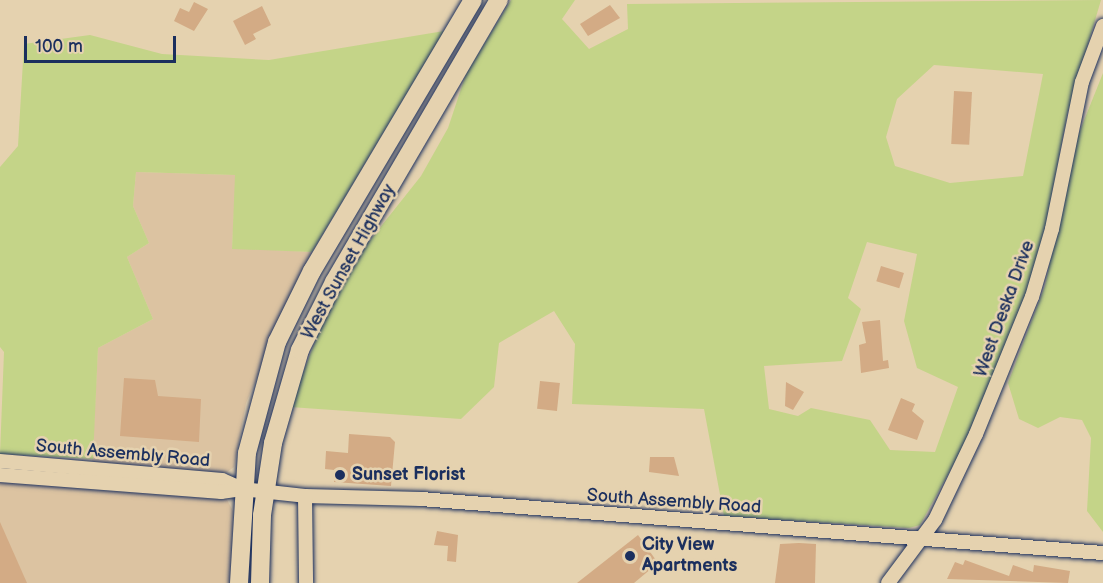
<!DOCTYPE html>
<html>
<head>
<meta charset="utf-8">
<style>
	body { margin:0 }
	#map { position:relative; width:1103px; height:583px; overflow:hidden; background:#e5d2af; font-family:"Balsamiq Sans",sans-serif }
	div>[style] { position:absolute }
	.built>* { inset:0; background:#dcc3a1 }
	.green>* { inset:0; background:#c4d488 }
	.building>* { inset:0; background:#d3ab85; transform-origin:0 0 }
	.roads { filter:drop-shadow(0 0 2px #1b2f5e) drop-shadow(0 0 2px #1b2f5e) }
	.minor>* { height:14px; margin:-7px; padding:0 7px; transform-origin:7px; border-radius:7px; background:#e5d2af }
	.major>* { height:18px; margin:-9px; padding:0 9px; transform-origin:9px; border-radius:9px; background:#e5d2af }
	.dots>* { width:16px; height:16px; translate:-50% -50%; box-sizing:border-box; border:3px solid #e5d2af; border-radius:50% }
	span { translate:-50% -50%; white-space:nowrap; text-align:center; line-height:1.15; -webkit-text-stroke:5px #e5d2af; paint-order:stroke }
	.street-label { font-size:18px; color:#1b2f5e }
	.poi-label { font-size:18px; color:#1b2f5e; font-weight:700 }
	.left { translate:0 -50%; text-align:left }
	.scale { position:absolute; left:24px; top:36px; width:152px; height:27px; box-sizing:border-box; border:3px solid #1b2f5e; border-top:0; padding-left:8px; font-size:18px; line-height:21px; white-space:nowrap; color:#1b2f5e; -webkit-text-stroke:4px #e5d2af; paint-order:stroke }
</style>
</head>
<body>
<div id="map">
	<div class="built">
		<div style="clip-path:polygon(136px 172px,236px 175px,232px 248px,312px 252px,246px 403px,234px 467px,223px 475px,92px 465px,98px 348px,153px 319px,127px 257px,149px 243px,133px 206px)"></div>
		<div style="clip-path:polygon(0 479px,226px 498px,233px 511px,231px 583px,0 583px)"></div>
	</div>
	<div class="green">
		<div style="clip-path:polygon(evenodd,511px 0,575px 0,562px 19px,589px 49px,628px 29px,627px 4px,1101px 0,1067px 115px,1046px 225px,1028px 292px,962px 449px,920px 525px,909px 528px,724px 516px,704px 409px,572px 404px,575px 344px,554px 311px,499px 343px,494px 387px,461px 419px,290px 407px,323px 321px,367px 244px,421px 176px,448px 128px,466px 74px,511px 0,934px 65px,1043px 74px,1023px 176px,950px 183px,895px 166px,886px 137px,897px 99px,934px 65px,511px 0,867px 242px,917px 254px,904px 321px,917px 368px,958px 387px,935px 452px,890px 450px,870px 420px,811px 408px,798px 416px,769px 409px,764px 366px,842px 361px,861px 309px,848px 298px,867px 242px)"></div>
		<div style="clip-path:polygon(444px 31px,312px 252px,232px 249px,235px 175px,136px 172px,133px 206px,149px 243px,127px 257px,153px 319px,98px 348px,93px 459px,0 454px,4px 352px,0 347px,0 167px,18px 146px,24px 44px,90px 35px,162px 54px,269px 60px)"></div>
		<div style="clip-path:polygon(1103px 73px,1103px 532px,1087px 511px,1091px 438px,1082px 420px,1060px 417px,1038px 428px,1019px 419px,1008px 383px,1045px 286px,1075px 143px)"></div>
	</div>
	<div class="building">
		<div style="clip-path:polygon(194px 2px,208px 9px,194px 31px,174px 21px,180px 8px,189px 12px)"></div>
		<div style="clip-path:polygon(610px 5px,620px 18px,588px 36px,580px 24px)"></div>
		<div style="clip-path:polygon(262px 6px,271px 25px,253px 34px,256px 39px,245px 45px,233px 21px)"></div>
		<div style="left:954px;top:91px;width:18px;height:53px;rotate:3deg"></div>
		<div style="left:881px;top:266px;width:24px;height:16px;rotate:17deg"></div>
		<div style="clip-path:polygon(880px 320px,883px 361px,888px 360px,889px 368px,861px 373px,859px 345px,866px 343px,862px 322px)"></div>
		<div style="clip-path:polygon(124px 378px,155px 380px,158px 396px,201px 399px,199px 442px,120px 436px)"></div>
		<div style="left:540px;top:381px;width:20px;height:28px;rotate:6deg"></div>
		<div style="clip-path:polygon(786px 382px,804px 392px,793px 410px,785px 406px)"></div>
		<div style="clip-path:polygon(901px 398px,915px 404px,912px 411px,924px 421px,917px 440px,888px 430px)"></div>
		<div style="clip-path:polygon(349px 434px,390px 437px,395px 442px,391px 486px,334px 482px,334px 470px,325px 469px,326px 451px,348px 453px)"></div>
		<div style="clip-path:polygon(650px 457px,674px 457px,679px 476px,649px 472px)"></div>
		<div style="clip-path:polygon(0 522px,27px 583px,0 583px)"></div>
		<div style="clip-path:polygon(437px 531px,458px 535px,456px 562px,447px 561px,448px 546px,434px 545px)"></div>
		<div style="clip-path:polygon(638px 535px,658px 563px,634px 583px,577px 583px)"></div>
		<div style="clip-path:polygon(799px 543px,816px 544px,815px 583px,775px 583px,780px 544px)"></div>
		<div style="clip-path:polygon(965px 560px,1009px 576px,1013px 565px,1033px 572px,1034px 565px,1070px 571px,1068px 583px,947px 579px,955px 562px,963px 565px)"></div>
	</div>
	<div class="roads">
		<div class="minor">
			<div style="left:0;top:461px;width:223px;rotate:4.9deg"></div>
			<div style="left:222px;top:480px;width:22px;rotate:24deg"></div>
			<div style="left:0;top:475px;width:222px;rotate:4.4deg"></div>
			<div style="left:221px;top:492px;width:21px;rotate:-8deg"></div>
			<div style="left:242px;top:489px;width:63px;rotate:6.3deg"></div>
			<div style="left:305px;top:496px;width:116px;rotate:1.5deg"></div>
			<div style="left:421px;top:499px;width:684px;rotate:4.53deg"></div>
			<div style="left:305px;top:496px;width:87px;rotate:89.3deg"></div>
			<div style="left:888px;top:583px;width:79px;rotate:-53.3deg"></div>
			<div style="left:935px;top:520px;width:95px;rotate:-64.5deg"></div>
			<div style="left:976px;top:434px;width:148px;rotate:-67.8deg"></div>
			<div style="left:1032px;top:297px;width:71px;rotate:-73.6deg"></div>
			<div style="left:1052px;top:229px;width:150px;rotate:-78.5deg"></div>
			<div style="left:1082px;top:82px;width:60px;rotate:-69.4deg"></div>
		</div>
		<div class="major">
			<div style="left:239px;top:583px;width:130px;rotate:-86.5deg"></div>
			<div style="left:247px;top:453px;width:115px;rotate:-74.9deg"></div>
			<div style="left:277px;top:342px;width:79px;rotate:-63.8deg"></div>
			<div style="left:312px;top:271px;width:315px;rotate:-59.3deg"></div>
			<div style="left:260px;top:583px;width:68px;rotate:-88.3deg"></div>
			<div style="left:262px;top:515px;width:73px;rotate:-81.3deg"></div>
			<div style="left:273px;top:443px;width:97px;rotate:-73.8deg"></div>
			<div style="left:300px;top:350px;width:76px;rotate:-63.4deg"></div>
			<div style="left:334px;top:282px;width:327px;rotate:-59.7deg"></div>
		</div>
	</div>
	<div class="dots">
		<div style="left:340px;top:475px;background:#1b2f5e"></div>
		<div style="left:630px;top:556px;background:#1b2f5e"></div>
	</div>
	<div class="street-label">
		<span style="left:349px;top:262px;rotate:-61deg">West Sunset Highway</span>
		<span style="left:1005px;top:309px;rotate:-70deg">West Deska Drive</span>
		<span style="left:123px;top:454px;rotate:5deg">South Assembly Road</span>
		<span style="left:674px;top:502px;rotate:4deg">South Assembly Road</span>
	</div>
	<div class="poi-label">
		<span class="left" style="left:352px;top:475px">Sunset Florist</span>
		<span class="left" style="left:642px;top:556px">City View<br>Apartments</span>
	</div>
	<div class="scale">100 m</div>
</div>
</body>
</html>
